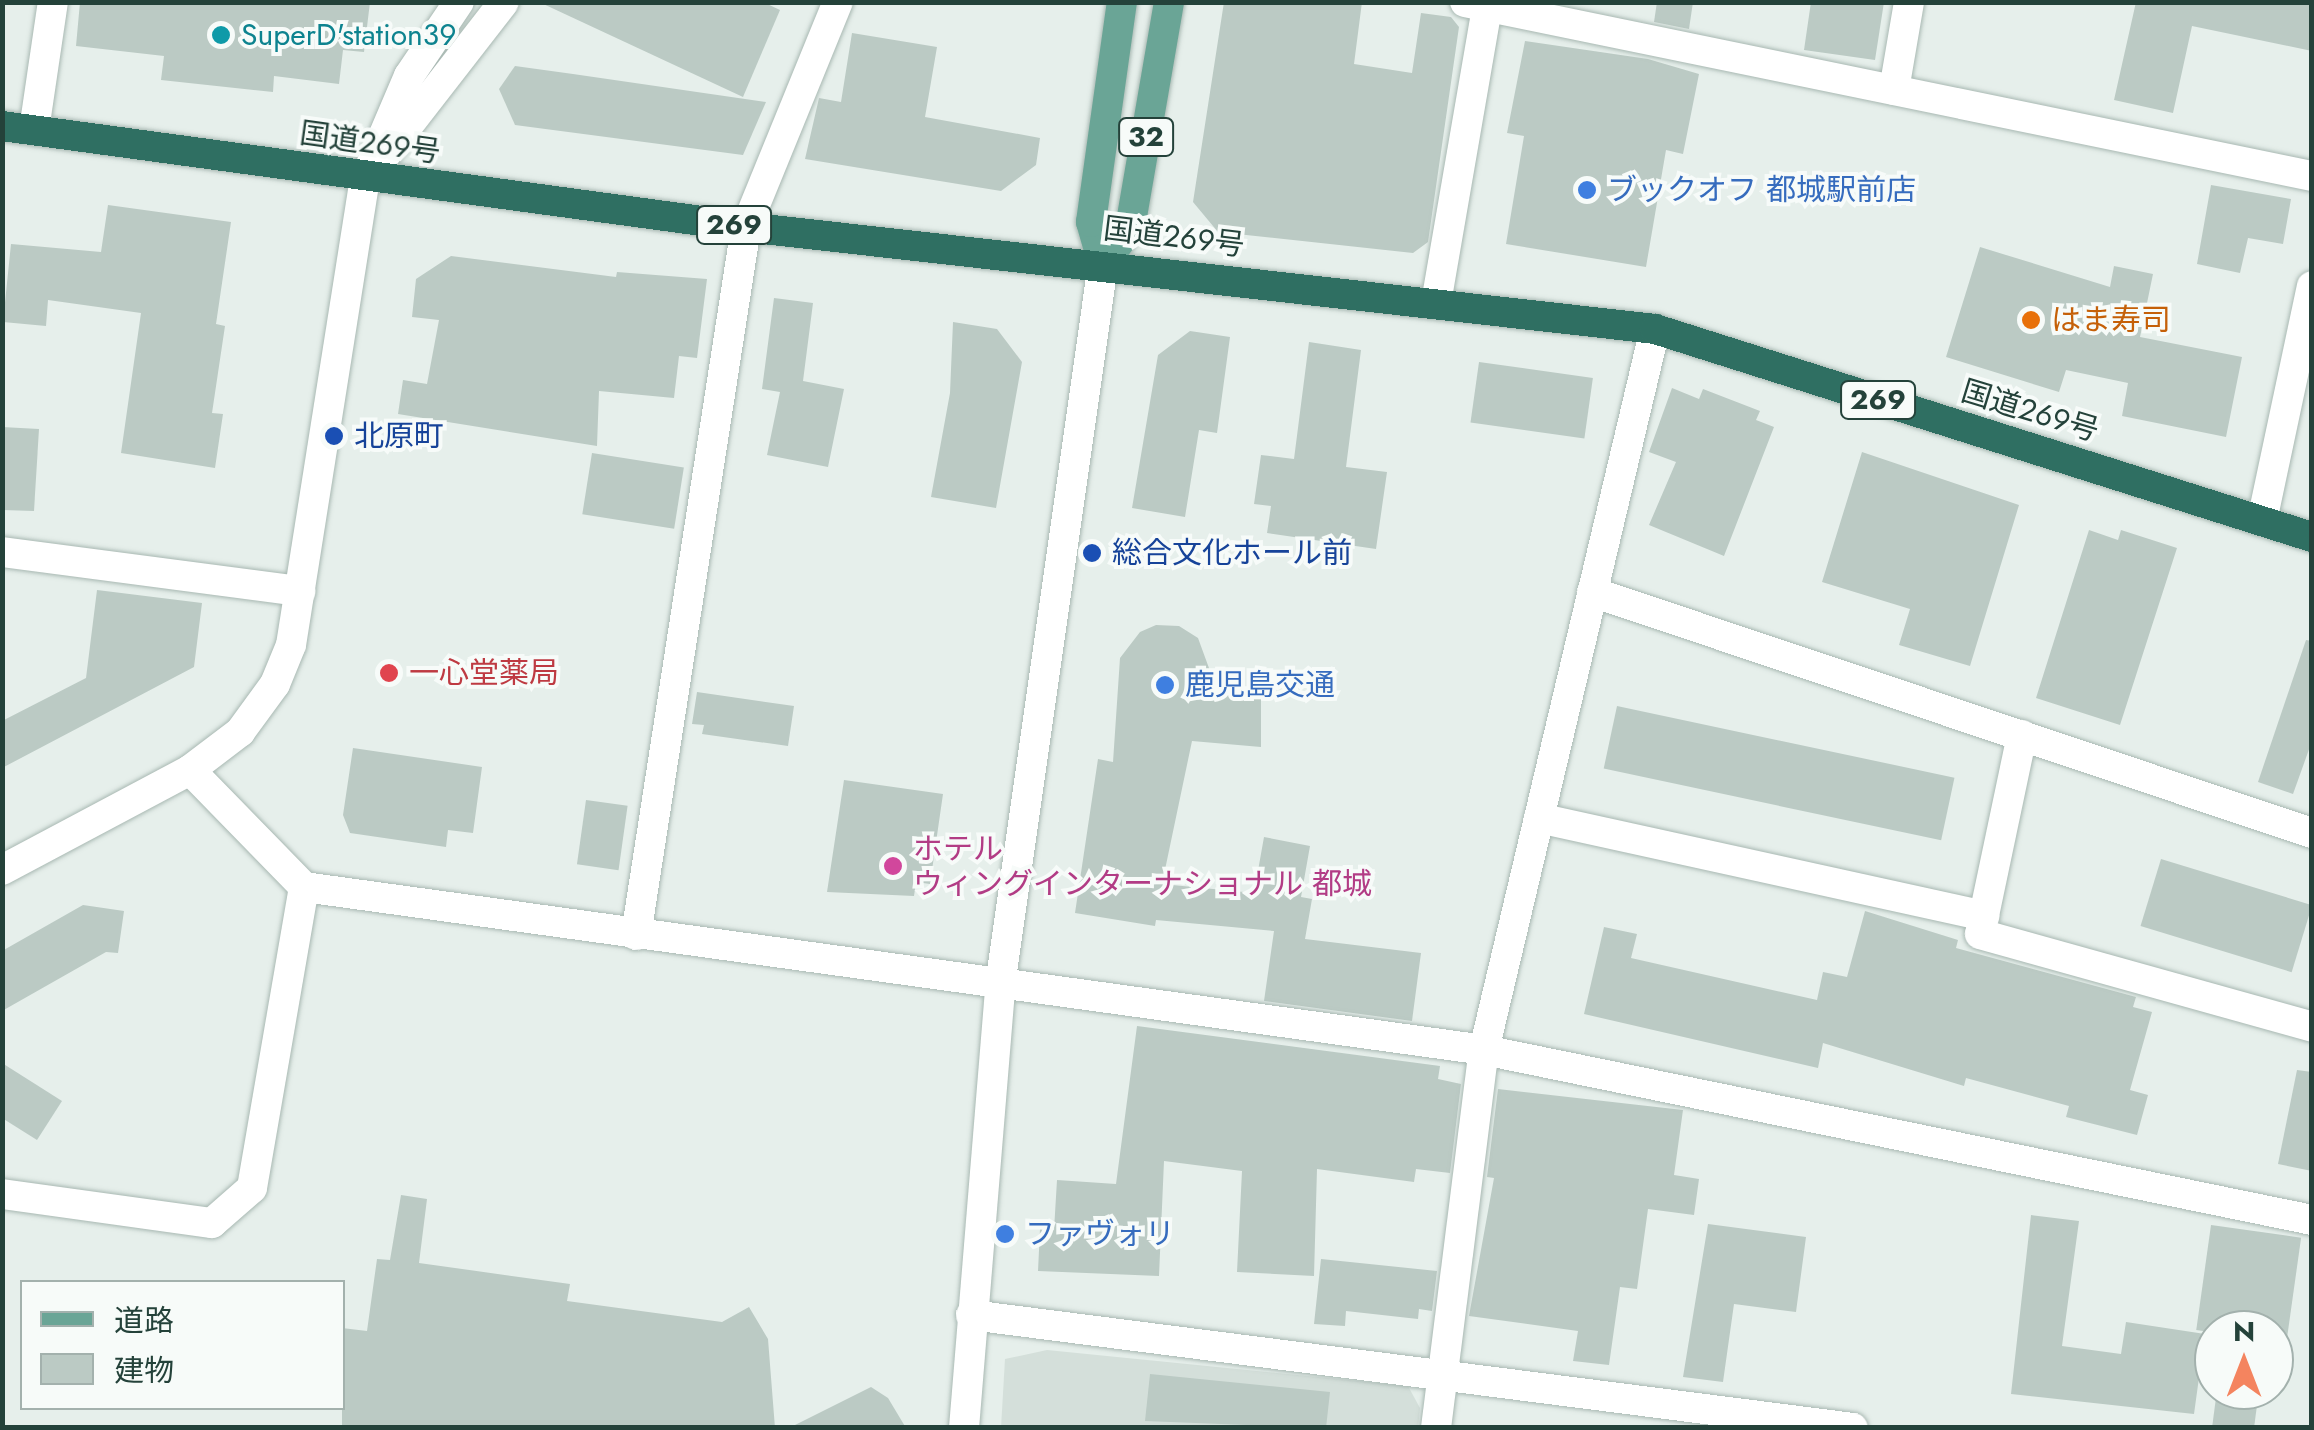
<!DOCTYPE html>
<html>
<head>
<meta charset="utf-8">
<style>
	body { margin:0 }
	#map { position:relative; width:2314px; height:1430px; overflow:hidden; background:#e6efeb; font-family:Jost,"Noto Sans JP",sans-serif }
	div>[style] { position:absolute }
	.built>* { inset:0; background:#d4dfda }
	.building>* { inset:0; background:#bbcac4; transform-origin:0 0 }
	.roads { filter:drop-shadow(0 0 2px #a8b8b2) drop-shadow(0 0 2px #a8b8b2) }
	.minor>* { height:30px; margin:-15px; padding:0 15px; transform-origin:15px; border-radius:15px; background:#fff }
	.major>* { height:30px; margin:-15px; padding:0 15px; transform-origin:15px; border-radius:15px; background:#6aa596 }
	.highway>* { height:30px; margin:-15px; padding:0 15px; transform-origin:15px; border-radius:15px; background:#2f6f62 }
	.dots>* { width:28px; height:28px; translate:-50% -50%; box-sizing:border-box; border:5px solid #f7fbf9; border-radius:50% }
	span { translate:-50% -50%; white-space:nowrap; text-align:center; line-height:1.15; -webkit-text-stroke:8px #f7fbf9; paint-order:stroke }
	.shield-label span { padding:2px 8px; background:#f7fbf9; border:2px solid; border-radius:8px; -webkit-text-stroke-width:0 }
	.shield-label { font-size:28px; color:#24423a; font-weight:700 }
	.culture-label { font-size:30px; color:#0d838f }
	.left { translate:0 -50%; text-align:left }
	.street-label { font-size:30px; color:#24423a }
	.shop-label { font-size:30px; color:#366cbe }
	.food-label { font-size:30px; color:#c56008 }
	.transit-label { font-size:30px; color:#164399 }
	.health-label { font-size:30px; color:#be3a42 }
	.hotel-label { font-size:30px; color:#b23c85 }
	.frame { position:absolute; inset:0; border:5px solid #24423a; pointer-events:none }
	.legend { position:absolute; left:20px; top:1280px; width:325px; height:130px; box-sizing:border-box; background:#f7fbf9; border:2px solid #a3b1ad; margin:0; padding:12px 18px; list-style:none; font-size:30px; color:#24423a }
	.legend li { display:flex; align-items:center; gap:20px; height:50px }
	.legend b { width:50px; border:2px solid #a3b1ad }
	.north { position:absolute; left:2194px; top:1310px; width:100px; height:100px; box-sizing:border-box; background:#f7fbf9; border:2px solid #a3b1ad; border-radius:50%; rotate:0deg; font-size:28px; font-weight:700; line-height:40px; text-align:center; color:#24423a }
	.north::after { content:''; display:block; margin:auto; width:35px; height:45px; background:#f4845f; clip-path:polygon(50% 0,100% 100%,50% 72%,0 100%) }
</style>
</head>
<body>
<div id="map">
	<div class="built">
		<div style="clip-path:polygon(1047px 1350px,1408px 1386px,1420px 1408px,1418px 1428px,1001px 1428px,1005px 1359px)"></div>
	</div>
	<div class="building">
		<div style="clip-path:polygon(80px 2px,370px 2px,364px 52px,343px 50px,339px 84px,274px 76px,273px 92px,161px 80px,164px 56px,76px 46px)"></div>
		<div style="clip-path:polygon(539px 2px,763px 2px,780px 10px,743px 97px)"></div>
		<div style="clip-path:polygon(1224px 2px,1362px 2px,1354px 64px,1412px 73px,1421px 13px,1451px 17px,1459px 27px,1428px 242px,1413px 253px,1218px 232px,1193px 202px)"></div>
		<div style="clip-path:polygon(1657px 2px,1693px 2px,1689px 29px,1654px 22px)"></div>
		<div style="clip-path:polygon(1811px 2px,1884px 2px,1875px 60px,1804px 50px)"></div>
		<div style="clip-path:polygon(2136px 2px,2312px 2px,2312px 51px,2192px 26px,2173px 113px,2114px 100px)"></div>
		<div style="clip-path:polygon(852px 33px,937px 47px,925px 117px,1040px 138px,1036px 165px,1001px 191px,805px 159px,819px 98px,841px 102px)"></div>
		<div style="clip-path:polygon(1525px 41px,1648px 59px,1699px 74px,1683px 154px,1666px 150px,1646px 267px,1506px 244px,1524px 136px,1507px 133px)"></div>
		<div style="clip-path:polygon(515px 66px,573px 74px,766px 102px,743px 155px,515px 125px,499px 89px)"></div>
		<div style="clip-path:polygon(2211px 185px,2291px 199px,2283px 244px,2248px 238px,2240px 273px,2197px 264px)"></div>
		<div style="clip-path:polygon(108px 205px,231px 222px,216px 324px,225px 326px,212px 413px,223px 414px,215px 468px,121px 453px,141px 313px,48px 300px,46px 326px,3px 322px,11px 244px,101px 252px)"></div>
		<div style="clip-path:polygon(1980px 247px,2110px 287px,2114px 266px,2153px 274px,2140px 337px,2242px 357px,2226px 437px,2122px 416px,2128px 383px,2066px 370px,2059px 392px,1946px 357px)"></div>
		<div style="clip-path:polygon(451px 256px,616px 277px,617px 272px,707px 279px,697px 358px,679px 356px,674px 398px,599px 391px,597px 446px,398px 414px,403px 380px,427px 384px,439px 320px,412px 317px,416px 279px)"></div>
		<div style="clip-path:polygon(774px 298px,813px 303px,803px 381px,844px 389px,828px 467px,767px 455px,780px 392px,762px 389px)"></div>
		<div style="clip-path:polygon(953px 322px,997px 329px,1022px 362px,996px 508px,931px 497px,950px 393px)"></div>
		<div style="clip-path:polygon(1190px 331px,1230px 337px,1217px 433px,1199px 430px,1185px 517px,1132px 508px,1158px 355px)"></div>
		<div style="clip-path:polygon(1309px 342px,1361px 350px,1346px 467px,1387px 472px,1376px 549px,1267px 533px,1271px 506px,1254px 504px,1261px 455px,1294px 459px)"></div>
		<div style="left:1479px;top:362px;width:115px;height:61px;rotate:8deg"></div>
		<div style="clip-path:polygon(1672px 388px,1699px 399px,1703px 389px,1760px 411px,1756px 420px,1774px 427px,1724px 556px,1649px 525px,1676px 462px,1649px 452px)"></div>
		<div style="clip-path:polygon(2px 427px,39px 429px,34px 511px,2px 510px)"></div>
		<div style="clip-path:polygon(1862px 452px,2019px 505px,1970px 666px,1899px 645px,1910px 609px,1822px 582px)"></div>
		<div style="left:592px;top:453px;width:93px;height:62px;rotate:9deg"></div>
		<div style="clip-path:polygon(2089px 530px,2118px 540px,2121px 530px,2177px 548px,2120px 725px,2036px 698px)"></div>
		<div style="clip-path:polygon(97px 590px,202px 603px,194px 667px,2px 768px,2px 721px,86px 678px)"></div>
		<div style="clip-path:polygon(1156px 625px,1179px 626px,1198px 638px,1217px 690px,1261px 693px,1261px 747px,1192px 741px,1162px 884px,1254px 893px,1264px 837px,1310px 846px,1301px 897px,1312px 899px,1305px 939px,1421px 953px,1412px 1021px,1264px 1001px,1274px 931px,1156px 920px,1155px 926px,1075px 913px,1098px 759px,1113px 762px,1120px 658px,1140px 632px)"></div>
		<div style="clip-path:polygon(2306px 640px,2312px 641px,2312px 741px,2293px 794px,2258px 782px)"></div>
		<div style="clip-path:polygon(697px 692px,794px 706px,788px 746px,702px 734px,704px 725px,692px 724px)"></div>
		<div style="left:1617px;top:706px;width:345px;height:64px;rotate:12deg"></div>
		<div style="clip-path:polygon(353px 748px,482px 767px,473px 833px,448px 830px,446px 847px,350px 833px,343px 815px)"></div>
		<div style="clip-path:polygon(844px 780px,943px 794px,930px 884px,916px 882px,914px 896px,827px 892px)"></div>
		<div style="left:586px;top:800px;width:42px;height:65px;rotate:8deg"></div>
		<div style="left:2161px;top:859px;width:158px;height:70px;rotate:17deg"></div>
		<div style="clip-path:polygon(83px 905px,124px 911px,118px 953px,106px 952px,2px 1011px,2px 951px)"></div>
		<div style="clip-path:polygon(1865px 911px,1958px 940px,1956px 948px,2136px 997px,2133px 1007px,2152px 1012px,2130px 1090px,2148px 1095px,2137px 1135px,2066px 1117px,2069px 1106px,1966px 1078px,1964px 1086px,1823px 1043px,1818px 1068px,1584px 1014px,1604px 927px,1637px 934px,1631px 958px,1817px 1000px,1823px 972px,1847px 977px)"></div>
		<div style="clip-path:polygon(1137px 1026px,1440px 1066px,1438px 1079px,1461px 1084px,1450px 1173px,1416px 1169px,1414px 1182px,1317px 1169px,1314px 1276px,1237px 1272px,1242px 1171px,1164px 1161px,1159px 1276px,1038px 1271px,1040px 1229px,1054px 1230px,1057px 1180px,1116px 1184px)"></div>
		<div style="clip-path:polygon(2px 1063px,62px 1101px,37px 1140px,2px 1118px)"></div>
		<div style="clip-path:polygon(2297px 1070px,2312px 1072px,2312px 1171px,2278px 1164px)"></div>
		<div style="clip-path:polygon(1498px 1089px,1683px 1110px,1674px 1175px,1699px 1179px,1694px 1215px,1648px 1209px,1637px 1289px,1620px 1287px,1609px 1365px,1573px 1361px,1578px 1331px,1469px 1316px,1494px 1178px,1487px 1177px)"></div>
		<div style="clip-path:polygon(401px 1195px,427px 1199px,419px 1263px,570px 1284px,567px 1301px,722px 1322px,749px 1307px,768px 1339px,775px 1428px,342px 1428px,342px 1328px,367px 1331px,377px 1259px,390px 1260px)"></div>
		<div style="clip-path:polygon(2031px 1215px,2079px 1221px,2062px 1346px,2121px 1354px,2126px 1322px,2205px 1334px,2194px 1414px,2011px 1394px)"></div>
		<div style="clip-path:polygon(1708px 1224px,1806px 1237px,1796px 1312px,1734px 1304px,1723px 1382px,1683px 1377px)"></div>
		<div style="left:2211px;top:1225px;width:91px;height:106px;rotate:8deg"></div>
		<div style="clip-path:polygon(1321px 1259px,1437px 1271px,1432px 1311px,1419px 1309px,1418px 1319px,1346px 1311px,1345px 1326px,1314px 1324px)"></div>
		<div style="clip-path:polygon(1150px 1374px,1330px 1392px,1326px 1428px,1145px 1421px)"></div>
		<div style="clip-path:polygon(871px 1387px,888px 1398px,906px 1428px,789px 1428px)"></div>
		<div style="clip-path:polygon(2217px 1390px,2259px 1390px,2254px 1428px,2212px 1428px)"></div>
	</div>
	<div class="roads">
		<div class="minor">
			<div style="left:1465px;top:2px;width:865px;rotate:11.61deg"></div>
			<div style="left:1894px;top:90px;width:89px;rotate:-80.3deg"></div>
			<div style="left:34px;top:130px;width:129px;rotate:-81.6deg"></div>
			<div style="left:386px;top:154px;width:192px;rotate:-52.2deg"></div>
			<div style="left:1436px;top:303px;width:305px;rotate:-80.2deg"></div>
			<div style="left:2262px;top:521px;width:240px;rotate:-78deg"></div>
			<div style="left:2px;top:552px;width:301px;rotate:7.5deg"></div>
			<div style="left:1592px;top:592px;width:759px;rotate:18.51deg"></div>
			<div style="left:2022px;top:735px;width:203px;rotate:101.9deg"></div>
			<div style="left:1980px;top:934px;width:345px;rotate:15.6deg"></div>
			<div style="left:190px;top:770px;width:163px;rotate:45.7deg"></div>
			<div style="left:304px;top:887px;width:1191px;rotate:7.86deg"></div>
			<div style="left:1484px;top:1050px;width:845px;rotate:11.6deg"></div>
			<div style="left:1539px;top:818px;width:456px;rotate:12.4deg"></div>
			<div style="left:2px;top:870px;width:213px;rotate:-28deg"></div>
			<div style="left:190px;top:770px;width:63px;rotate:-37.2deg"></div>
			<div style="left:240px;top:732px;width:59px;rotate:-53.9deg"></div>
			<div style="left:275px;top:684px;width:42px;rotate:-67.7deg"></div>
			<div style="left:291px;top:645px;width:472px;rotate:-81deg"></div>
			<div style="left:365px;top:179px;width:112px;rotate:-66.9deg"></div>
			<div style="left:409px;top:76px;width:89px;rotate:-56deg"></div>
			<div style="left:636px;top:935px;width:716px;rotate:-81.17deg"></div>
			<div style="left:746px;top:227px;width:243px;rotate:-67.8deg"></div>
			<div style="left:2px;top:1194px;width:212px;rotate:7.9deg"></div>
			<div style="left:212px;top:1223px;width:53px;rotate:-41.2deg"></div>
			<div style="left:252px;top:1188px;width:305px;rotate:-80.2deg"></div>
			<div style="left:971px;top:1315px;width:889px;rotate:7.3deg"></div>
			<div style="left:964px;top:1428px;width:443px;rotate:-85.3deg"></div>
			<div style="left:1000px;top:986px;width:729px;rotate:-81.88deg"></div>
			<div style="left:1436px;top:1428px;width:381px;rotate:-82.8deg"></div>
			<div style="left:1484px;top:1050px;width:741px;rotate:-76.66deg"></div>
		</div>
		<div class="major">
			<div style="left:1103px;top:264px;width:45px;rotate:-53.1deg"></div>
			<div style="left:1130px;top:228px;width:229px;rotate:-80.2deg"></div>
			<div style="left:1103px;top:264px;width:44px;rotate:-105.9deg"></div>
			<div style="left:1091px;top:222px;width:222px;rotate:-82deg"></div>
		</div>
		<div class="highway">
			<div style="left:2px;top:126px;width:751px;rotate:7.73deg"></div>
			<div style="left:746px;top:227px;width:915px;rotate:6.4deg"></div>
			<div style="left:1655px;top:329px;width:689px;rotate:17.57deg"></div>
		</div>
	</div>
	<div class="dots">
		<div style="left:221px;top:35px;background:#0f9aa8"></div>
		<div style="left:1587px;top:190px;background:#3f7fe0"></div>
		<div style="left:2031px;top:320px;background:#e8710a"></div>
		<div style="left:334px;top:436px;background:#1a4fb4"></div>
		<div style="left:1092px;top:553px;background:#1a4fb4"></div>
		<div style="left:389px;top:673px;background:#e0444e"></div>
		<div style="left:1165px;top:685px;background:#3f7fe0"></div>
		<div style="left:893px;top:866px;background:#d1479c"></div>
		<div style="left:1005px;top:1234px;background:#3f7fe0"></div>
	</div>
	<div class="shield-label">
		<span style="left:1146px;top:137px">32</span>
		<span style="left:734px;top:225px">269</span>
		<span style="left:1878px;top:400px">269</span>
	</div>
	<div class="culture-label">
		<span class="left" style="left:241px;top:35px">SuperD'station39</span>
	</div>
	<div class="street-label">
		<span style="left:370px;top:143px;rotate:8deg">国道269号</span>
		<span style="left:1174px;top:237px;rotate:7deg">国道269号</span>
		<span style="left:2030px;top:411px;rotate:17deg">国道269号</span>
	</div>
	<div class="shop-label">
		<span class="left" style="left:1607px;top:190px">ブックオフ 都城駅前店</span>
		<span class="left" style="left:1185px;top:685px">鹿児島交通</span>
		<span class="left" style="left:1025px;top:1234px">ファヴォリ</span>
	</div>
	<div class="food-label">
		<span class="left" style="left:2051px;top:320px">はま寿司</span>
	</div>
	<div class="transit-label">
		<span class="left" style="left:354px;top:436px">北原町</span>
		<span class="left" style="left:1112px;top:553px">総合文化ホール前</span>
	</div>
	<div class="health-label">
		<span class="left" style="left:409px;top:673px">一心堂薬局</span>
	</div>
	<div class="hotel-label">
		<span class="left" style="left:913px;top:866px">ホテル<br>ウィングインターナショナル 都城</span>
	</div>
	<div class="frame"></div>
	<ul class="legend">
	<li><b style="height:12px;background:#6aa596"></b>道路</li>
	<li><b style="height:28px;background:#bbcac4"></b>建物</li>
	</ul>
	<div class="north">N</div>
</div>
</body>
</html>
